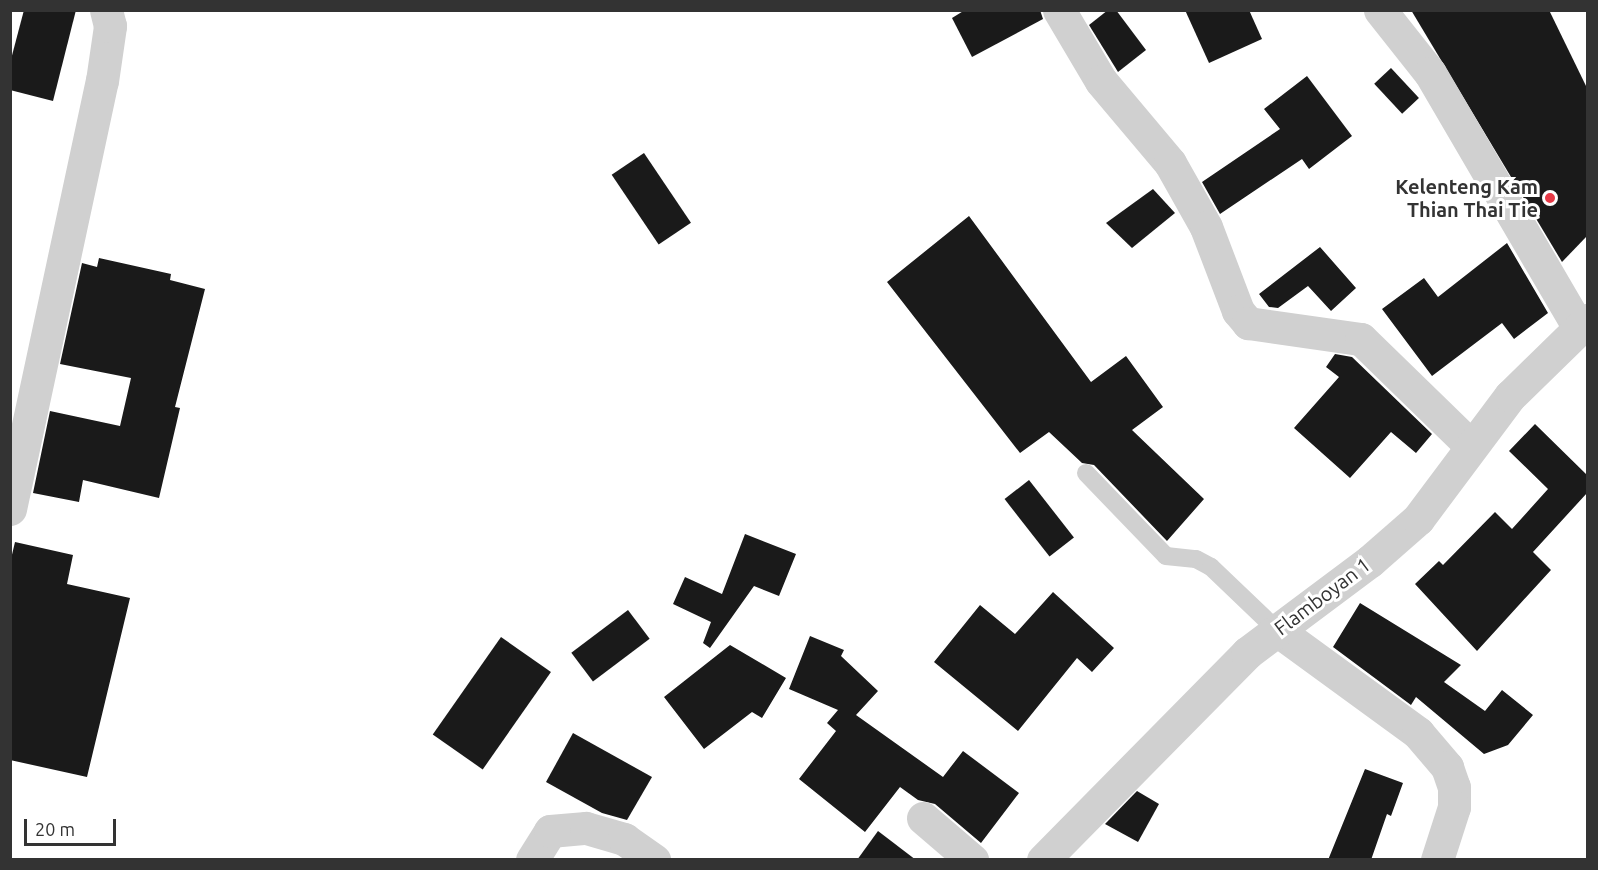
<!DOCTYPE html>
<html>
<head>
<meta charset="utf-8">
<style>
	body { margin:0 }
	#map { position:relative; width:1598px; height:870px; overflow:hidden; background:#fff; font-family:Ubuntu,sans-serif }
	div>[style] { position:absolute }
	.building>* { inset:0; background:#1a1a1a; transform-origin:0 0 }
	.service>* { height:18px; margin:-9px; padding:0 9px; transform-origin:9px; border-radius:9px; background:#d0d0d0 }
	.minor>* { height:33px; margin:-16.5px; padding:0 16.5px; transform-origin:16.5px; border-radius:16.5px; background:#d0d0d0 }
	.dots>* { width:16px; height:16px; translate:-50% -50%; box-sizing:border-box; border:3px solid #fff; border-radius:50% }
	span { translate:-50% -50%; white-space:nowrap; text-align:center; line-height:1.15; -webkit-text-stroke:6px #fff; paint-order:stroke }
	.poi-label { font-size:20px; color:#333; font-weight:700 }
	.right { translate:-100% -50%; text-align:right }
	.street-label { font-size:20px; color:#333 }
	.frame { position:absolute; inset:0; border:12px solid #333; pointer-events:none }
	.scale { position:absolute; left:24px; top:819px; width:92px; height:27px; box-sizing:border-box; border:3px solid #333; border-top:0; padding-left:8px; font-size:18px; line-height:21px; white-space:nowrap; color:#333; -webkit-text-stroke:4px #fff; paint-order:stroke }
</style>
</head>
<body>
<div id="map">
	<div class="building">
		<div style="clip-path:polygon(24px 10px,76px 10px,53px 101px,10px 90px,10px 63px)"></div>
		<div style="clip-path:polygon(965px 10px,1040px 10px,1043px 19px,972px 57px,952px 18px)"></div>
		<div style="clip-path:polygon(1108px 10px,1116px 10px,1146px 50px,1118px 72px,1089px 25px)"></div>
		<div style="clip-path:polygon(1185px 10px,1249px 10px,1262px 39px,1209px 63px)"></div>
		<div style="clip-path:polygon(1411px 10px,1549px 10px,1587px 88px,1587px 236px,1562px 262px)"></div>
		<div style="left:1391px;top:68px;width:41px;height:23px;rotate:47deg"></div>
		<div style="clip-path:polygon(1307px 76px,1352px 136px,1309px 169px,1302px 159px,1220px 214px,1202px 182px,1280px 129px,1264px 109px)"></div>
		<div style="left:644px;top:153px;width:84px;height:39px;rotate:56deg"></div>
		<div style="clip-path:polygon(1153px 189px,1175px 213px,1132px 248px,1106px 223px)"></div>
		<div style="clip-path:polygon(969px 216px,1091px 382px,1126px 356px,1163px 407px,1132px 430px,1204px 499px,1167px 541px,1094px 465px,1082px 463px,1049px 432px,1020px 453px,887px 282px)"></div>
		<div style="clip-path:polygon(1507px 243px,1548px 313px,1514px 339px,1502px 323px,1432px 376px,1382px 309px,1424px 278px,1438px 297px)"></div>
		<div style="clip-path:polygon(1320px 247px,1356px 288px,1331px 311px,1308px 286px,1278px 308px,1269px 307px,1259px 294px)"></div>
		<div style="clip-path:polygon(99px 258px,171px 274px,170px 280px,205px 289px,175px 407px,180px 408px,159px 498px,83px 480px,79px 502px,33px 493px,50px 411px,120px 426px,131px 378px,60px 364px,82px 263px,97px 267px)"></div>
		<div style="clip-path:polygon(1335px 354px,1352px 357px,1432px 434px,1416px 453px,1391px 432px,1350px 478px,1294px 428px,1339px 377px,1326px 367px)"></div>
		<div style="clip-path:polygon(1535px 424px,1587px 475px,1587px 493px,1533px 552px,1551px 570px,1477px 651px,1415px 584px,1439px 561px,1443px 565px,1495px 512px,1512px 529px,1548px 489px,1509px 451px)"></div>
		<div style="left:1029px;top:480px;width:73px;height:31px;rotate:52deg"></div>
		<div style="clip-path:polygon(745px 534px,796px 554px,779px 596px,754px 586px,710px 648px,703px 643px,711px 622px,673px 604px,685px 577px,722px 594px)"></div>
		<div style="clip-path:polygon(15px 542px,73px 555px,67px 584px,130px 598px,87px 777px,10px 760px,10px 563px)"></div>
		<div style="clip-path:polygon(1053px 592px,1114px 648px,1092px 672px,1077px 658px,1018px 731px,934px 662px,980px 605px,1015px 634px)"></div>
		<div style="clip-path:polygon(1360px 603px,1461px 665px,1444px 682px,1485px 711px,1502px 690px,1533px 715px,1508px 745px,1484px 754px,1416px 697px,1411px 705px,1333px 647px)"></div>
		<div style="left:628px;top:610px;width:36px;height:71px;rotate:53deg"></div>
		<div style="clip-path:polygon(810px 636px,844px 650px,841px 656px,878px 691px,856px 715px,943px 777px,963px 751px,1019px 793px,981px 843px,935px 804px,918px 800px,900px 787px,865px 832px,799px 779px,836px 731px,827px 723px,838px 710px,789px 689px)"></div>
		<div style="left:501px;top:637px;width:61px;height:119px;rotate:35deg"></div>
		<div style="clip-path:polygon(730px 645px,786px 678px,762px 718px,752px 712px,704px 749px,664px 697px)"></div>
		<div style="clip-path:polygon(573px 733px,652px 777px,627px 820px,602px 813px,546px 782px)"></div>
		<div style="clip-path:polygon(1365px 769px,1403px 783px,1391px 816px,1387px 814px,1371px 860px,1328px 860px)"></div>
		<div style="clip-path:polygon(1137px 791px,1159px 804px,1138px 842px,1105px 824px)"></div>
		<div style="clip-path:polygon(878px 831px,916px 860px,857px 860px)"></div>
	</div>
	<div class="service">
		<div style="left:1086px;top:473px;width:115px;rotate:46.1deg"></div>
		<div style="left:1166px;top:556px;width:30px;rotate:6deg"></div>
		<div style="left:1196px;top:559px;width:17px;rotate:28deg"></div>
		<div style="left:1211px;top:567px;width:91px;rotate:43.7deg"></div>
	</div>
	<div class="minor">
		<div style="left:1059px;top:10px;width:82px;rotate:59.4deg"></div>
		<div style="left:1101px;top:81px;width:107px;rotate:49.9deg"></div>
		<div style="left:1170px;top:163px;width:73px;rotate:60.6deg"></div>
		<div style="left:1206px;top:227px;width:90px;rotate:69.1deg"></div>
		<div style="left:1238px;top:311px;width:16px;rotate:50deg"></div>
		<div style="left:1248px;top:323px;width:114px;rotate:8.1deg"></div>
		<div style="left:1361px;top:339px;width:152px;rotate:44.2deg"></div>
		<div style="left:1380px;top:10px;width:80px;rotate:51.6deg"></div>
		<div style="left:1430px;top:73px;width:295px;rotate:59.7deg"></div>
		<div style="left:10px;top:509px;width:438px;rotate:-77.9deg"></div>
		<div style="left:102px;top:81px;width:56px;rotate:-81.7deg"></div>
		<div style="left:110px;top:26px;width:16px;rotate:-104deg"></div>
		<div style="left:1277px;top:630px;width:175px;rotate:36.1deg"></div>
		<div style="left:1418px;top:733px;width:45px;rotate:49.5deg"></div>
		<div style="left:1447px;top:767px;width:21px;rotate:71deg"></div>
		<div style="left:1454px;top:787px;width:20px;rotate:90deg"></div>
		<div style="left:1454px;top:807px;width:56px;rotate:107.8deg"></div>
		<div style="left:923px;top:818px;width:65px;rotate:40.6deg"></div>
		<div style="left:532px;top:860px;width:34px;rotate:-58deg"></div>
		<div style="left:550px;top:831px;width:36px;rotate:-5deg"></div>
		<div style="left:586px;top:828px;width:40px;rotate:16deg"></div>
		<div style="left:624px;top:839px;width:37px;rotate:35deg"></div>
		<div style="left:1043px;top:860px;width:291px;rotate:-45.4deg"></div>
		<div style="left:1247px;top:653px;width:154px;rotate:-36.8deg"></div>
		<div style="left:1370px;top:561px;width:64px;rotate:-41.2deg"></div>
		<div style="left:1418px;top:519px;width:154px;rotate:-53.2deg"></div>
		<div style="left:1510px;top:396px;width:109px;rotate:-44.3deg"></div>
	</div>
	<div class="dots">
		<div style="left:1550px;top:198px;background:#e63946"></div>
	</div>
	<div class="poi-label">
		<span class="right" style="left:1538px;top:198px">Kelenteng Kam<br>Thian Thai Tie</span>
	</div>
	<div class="street-label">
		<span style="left:1322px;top:596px;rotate:-37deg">Flamboyan 1</span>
	</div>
	<div class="frame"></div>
	<div class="scale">20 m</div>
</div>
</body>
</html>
